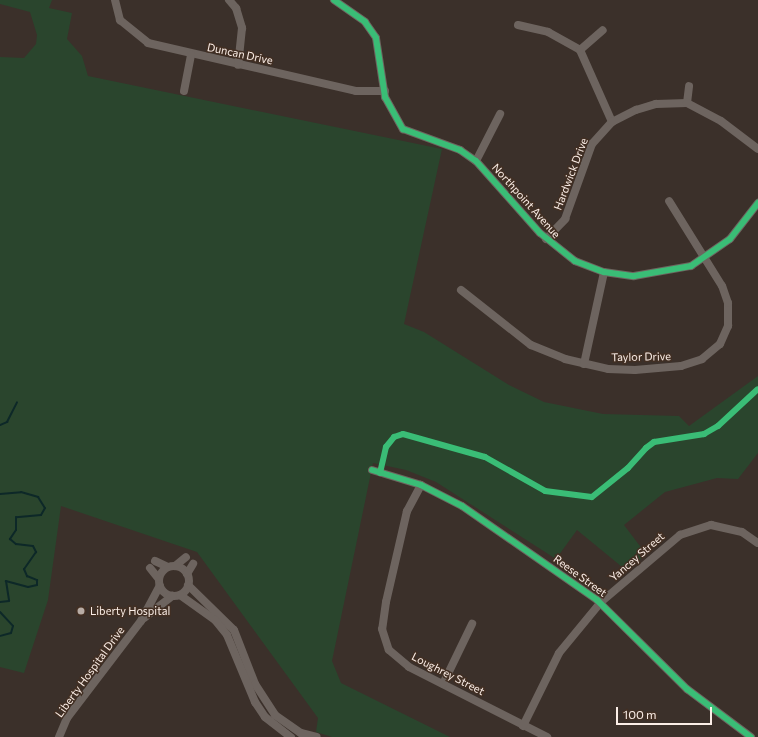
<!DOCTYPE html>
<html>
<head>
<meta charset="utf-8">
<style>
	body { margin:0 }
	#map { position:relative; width:758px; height:737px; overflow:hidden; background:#3b302a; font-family:Commissioner,sans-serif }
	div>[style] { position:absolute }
	.green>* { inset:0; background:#2a452d }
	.stream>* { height:2px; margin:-1px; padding:0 1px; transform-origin:1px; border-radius:1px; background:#0d2828 }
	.minor>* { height:8px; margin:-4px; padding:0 4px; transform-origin:4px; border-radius:4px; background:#6d645f }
	.minor>.ring { margin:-4px; padding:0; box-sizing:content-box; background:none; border:8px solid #6d645f; border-radius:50% }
	.cycleway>* { height:6px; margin:-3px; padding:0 3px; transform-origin:3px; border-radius:3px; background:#3abd76 }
	.dots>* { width:11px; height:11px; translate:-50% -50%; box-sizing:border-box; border:2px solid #422f23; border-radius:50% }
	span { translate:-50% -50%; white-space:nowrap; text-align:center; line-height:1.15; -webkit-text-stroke:3px #422f23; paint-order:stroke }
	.street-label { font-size:11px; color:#fbeee7 }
	.poi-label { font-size:11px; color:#fbeee7 }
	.left { translate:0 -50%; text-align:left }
	.scale { position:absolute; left:616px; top:707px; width:96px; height:18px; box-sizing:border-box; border:2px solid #fbeee7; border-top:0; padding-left:5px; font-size:12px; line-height:14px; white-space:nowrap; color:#fbeee7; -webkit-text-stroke:3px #422f23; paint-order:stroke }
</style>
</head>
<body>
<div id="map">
	<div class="green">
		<div style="clip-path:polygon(0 0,52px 0,49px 8px,72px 13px,67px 39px,82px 56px,88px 76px,442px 149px,404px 324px,424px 332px,509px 385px,544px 402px,603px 414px,679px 416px,689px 426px,758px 376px,758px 453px,738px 479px,717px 478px,665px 492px,624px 525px,646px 554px,627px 571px,577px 530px,556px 559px,436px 482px,406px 470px,373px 463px,332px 661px,341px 683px,450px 737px,332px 737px,316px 732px,318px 718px,197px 552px,61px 506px,48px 600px,24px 673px,0 667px,0 57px,24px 58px,36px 44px,37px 35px,30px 12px,0 4px)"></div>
	</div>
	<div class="stream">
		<div style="left:0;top:425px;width:8px;rotate:-23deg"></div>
		<div style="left:7px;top:422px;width:22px;rotate:-63deg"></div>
		<div style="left:0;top:494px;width:21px;rotate:-5deg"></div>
		<div style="left:21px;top:492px;width:18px;rotate:16deg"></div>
		<div style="left:38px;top:497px;width:13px;rotate:58deg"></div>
		<div style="left:45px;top:508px;width:8px;rotate:120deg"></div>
		<div style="left:41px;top:515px;width:25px;rotate:175deg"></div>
		<div style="left:16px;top:517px;width:13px;rotate:90deg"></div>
		<div style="left:16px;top:530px;width:11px;rotate:124deg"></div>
		<div style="left:10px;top:539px;width:8px;rotate:40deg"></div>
		<div style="left:16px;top:544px;width:17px;rotate:7deg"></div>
		<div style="left:33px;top:546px;width:7px;rotate:63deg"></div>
		<div style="left:36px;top:552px;width:21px;rotate:125deg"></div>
		<div style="left:24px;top:569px;width:8px;rotate:67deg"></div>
		<div style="left:27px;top:576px;width:11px;rotate:22deg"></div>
		<div style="left:37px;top:580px;width:5px;rotate:90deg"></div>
		<div style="left:37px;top:585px;width:9px;rotate:167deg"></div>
		<div style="left:28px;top:587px;width:23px;rotate:-165deg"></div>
		<div style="left:6px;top:581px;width:20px;rotate:81deg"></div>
		<div style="left:9px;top:601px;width:9px;rotate:174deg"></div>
		<div style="left:0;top:612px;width:19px;rotate:47deg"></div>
		<div style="left:13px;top:626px;width:7px;rotate:106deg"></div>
		<div style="left:11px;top:633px;width:11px;rotate:165deg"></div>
	</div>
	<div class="minor">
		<div style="left:115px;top:0;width:21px;rotate:76deg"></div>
		<div style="left:120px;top:20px;width:36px;rotate:39deg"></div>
		<div style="left:148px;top:43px;width:213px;rotate:13deg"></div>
		<div style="left:356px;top:91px;width:29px"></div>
		<div style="left:229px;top:0;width:11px;rotate:49deg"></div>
		<div style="left:236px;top:8px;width:21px;rotate:73deg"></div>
		<div style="left:242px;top:28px;width:37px;rotate:96deg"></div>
		<div style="left:334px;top:0;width:38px;rotate:35deg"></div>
		<div style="left:365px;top:22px;width:19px;rotate:55deg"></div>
		<div style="left:376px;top:38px;width:60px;rotate:81.3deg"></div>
		<div style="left:385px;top:97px;width:37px;rotate:61deg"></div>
		<div style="left:403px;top:129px;width:61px;rotate:20.2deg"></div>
		<div style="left:460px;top:150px;width:19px;rotate:35deg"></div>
		<div style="left:476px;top:161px;width:96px;rotate:48.4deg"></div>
		<div style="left:540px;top:233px;width:45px;rotate:38.7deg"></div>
		<div style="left:575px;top:261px;width:31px;rotate:21deg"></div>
		<div style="left:604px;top:272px;width:30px;rotate:8deg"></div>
		<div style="left:634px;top:276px;width:58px;rotate:-10deg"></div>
		<div style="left:691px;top:266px;width:47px;rotate:-34.7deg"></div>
		<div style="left:730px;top:239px;width:46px;rotate:-52.1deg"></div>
		<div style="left:518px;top:25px;width:31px;rotate:13deg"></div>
		<div style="left:548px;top:32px;width:37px;rotate:29deg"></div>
		<div style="left:580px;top:50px;width:79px;rotate:66deg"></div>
		<div style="left:580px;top:50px;width:30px;rotate:-41deg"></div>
		<div style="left:184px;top:91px;width:37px;rotate:-79deg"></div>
		<div style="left:687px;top:103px;width:17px;rotate:-83deg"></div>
		<div style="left:476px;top:161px;width:53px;rotate:-62.9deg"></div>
		<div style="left:546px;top:239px;width:28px;rotate:-46deg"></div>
		<div style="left:565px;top:219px;width:80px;rotate:-70.2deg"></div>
		<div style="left:592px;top:144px;width:30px;rotate:-48deg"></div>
		<div style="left:612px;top:122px;width:27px;rotate:-27deg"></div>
		<div style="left:636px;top:110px;width:21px;rotate:-17deg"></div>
		<div style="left:656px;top:104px;width:31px;rotate:-2deg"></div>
		<div style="left:687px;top:103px;width:38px;rotate:28deg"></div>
		<div style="left:721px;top:121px;width:46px;rotate:37.1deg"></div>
		<div style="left:461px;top:290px;width:89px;rotate:38.2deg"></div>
		<div style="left:531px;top:345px;width:37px;rotate:22deg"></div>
		<div style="left:565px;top:359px;width:44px;rotate:13.1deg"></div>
		<div style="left:608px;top:369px;width:27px;rotate:2deg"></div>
		<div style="left:635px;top:370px;width:46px;rotate:-5deg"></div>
		<div style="left:681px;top:366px;width:22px;rotate:-18deg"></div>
		<div style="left:702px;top:359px;width:23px;rotate:-40deg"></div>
		<div style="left:720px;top:344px;width:20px;rotate:-66deg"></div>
		<div style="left:728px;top:326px;width:23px;rotate:-90deg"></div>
		<div style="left:728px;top:303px;width:18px;rotate:-109deg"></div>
		<div style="left:722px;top:286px;width:100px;rotate:-121.9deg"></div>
		<div style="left:584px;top:364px;width:94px;rotate:-77.7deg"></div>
		<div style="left:372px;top:470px;width:51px;rotate:17deg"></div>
		<div style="left:421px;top:485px;width:46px;rotate:27.1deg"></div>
		<div style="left:462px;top:506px;width:165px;rotate:34.8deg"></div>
		<div style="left:597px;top:600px;width:127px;rotate:44.7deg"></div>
		<div style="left:687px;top:689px;width:80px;rotate:36.9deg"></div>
		<div style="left:421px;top:485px;width:30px;rotate:118deg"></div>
		<div style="left:407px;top:511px;width:93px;rotate:103deg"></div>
		<div style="left:386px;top:602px;width:27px;rotate:98deg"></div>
		<div style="left:382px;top:629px;width:22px;rotate:72deg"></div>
		<div style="left:389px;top:650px;width:26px;rotate:40deg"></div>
		<div style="left:409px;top:667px;width:155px;rotate:26.9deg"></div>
		<div style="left:155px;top:561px;width:14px;rotate:25deg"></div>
		<div style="left:175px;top:566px;width:14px;rotate:-39deg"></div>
		<div class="ring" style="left:159px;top:566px;width:22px;height:22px"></div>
		<div style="left:150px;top:568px;width:14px;rotate:51deg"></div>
		<div style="left:187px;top:574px;width:12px;rotate:-59deg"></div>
		<div style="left:188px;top:585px;width:64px;rotate:44.4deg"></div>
		<div style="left:234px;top:630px;width:58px;rotate:68.7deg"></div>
		<div style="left:255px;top:684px;width:37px;rotate:57deg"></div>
		<div style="left:275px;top:715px;width:32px;rotate:35deg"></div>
		<div style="left:301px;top:733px;width:16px;rotate:14deg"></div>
		<div style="left:180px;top:595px;width:43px;rotate:35.5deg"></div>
		<div style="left:215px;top:620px;width:19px;rotate:51deg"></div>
		<div style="left:227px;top:635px;width:73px;rotate:67.3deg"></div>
		<div style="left:255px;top:702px;width:18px;rotate:56deg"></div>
		<div style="left:265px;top:717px;width:33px;rotate:38deg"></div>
		<div style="left:144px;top:618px;width:36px;rotate:-38deg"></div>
		<div style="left:443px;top:684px;width:67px;rotate:-64.2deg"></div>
		<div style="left:523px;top:726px;width:81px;rotate:-63.7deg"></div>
		<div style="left:559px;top:653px;width:66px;rotate:-50.5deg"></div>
		<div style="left:601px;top:602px;width:104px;rotate:-40.3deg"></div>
		<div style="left:680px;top:535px;width:33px;rotate:-18deg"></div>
		<div style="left:711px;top:525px;width:32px;rotate:13deg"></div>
		<div style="left:742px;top:532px;width:19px;rotate:35deg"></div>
		<div style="left:59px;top:737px;width:21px;rotate:-67deg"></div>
		<div style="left:67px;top:718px;width:122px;rotate:-52.7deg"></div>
		<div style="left:141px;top:621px;width:40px;rotate:-62deg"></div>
	</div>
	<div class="cycleway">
		<div style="left:334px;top:0;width:38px;rotate:35deg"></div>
		<div style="left:365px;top:22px;width:19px;rotate:55deg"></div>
		<div style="left:376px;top:38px;width:60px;rotate:81.3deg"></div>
		<div style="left:385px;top:97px;width:37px;rotate:61deg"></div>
		<div style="left:403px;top:129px;width:61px;rotate:20.2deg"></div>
		<div style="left:460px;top:150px;width:19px;rotate:35deg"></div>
		<div style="left:476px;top:161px;width:96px;rotate:48.4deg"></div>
		<div style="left:540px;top:233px;width:45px;rotate:38.7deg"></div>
		<div style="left:575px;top:261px;width:31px;rotate:21deg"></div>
		<div style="left:604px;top:272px;width:30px;rotate:8deg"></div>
		<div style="left:634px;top:276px;width:58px;rotate:-10deg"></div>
		<div style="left:691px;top:266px;width:47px;rotate:-34.7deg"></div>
		<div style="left:730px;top:239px;width:46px;rotate:-52.1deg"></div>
		<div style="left:372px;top:470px;width:51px;rotate:17deg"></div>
		<div style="left:421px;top:485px;width:46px;rotate:27.1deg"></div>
		<div style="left:462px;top:506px;width:165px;rotate:34.8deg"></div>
		<div style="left:597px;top:600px;width:127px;rotate:44.7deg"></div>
		<div style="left:687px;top:689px;width:80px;rotate:36.9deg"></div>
		<div style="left:380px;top:473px;width:27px;rotate:-77deg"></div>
		<div style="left:386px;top:447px;width:13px;rotate:-51deg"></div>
		<div style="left:394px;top:437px;width:9px;rotate:-18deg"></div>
		<div style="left:403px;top:434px;width:85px;rotate:15.7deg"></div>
		<div style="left:485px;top:457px;width:69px;rotate:29.5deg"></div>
		<div style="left:545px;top:491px;width:47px;rotate:7.3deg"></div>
		<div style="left:592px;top:497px;width:46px;rotate:-38.9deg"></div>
		<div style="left:628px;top:468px;width:27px;rotate:-48deg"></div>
		<div style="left:646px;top:448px;width:10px;rotate:-37deg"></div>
		<div style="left:654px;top:442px;width:51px;rotate:-9.1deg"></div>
		<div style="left:704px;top:434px;width:16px;rotate:-30deg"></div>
		<div style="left:718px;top:426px;width:54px;rotate:-42.8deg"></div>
	</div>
	<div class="dots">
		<div style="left:81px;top:611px;background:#b8aca5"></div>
	</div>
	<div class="street-label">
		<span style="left:240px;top:54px;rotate:12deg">Duncan Drive</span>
		<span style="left:571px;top:174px;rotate:-69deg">Hardwick Drive</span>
		<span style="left:526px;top:201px;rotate:48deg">Northpoint Avenue</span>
		<span style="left:641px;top:357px;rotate:-1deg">Taylor Drive</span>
		<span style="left:637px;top:557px;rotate:-41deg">Yancey Street</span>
		<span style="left:580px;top:576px;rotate:36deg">Reese Street</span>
		<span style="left:90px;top:672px;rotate:-54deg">Liberty Hospital Drive</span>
		<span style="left:448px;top:674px;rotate:27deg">Loughrey Street</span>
	</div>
	<div class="poi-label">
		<span class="left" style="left:90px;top:611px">Liberty Hospital</span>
	</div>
	<div class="scale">100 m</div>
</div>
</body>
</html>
